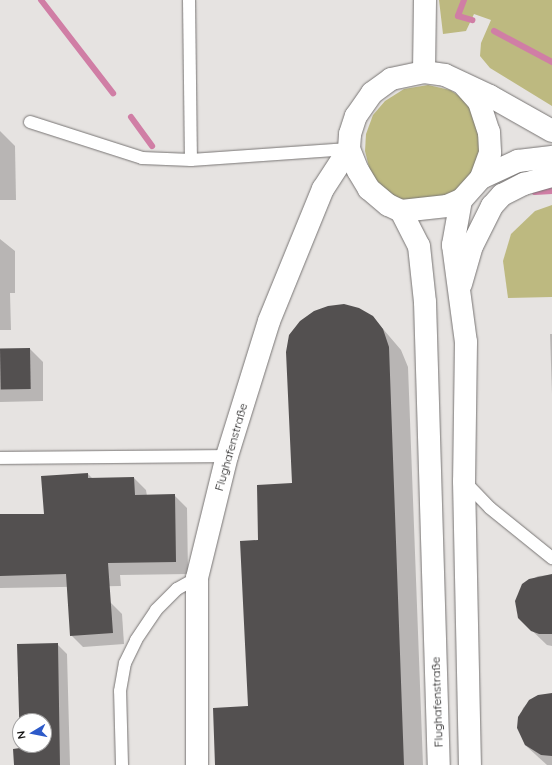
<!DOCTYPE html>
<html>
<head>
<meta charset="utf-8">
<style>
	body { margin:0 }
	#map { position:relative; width:552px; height:765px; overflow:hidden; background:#e6e3e1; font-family:Quicksand,sans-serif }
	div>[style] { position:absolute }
	.green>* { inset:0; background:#bdb980 }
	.shadow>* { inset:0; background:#0003 }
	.stream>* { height:6px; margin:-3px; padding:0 3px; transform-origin:3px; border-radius:3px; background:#d07ea5 }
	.building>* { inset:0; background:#535050; transform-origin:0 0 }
	.roads { filter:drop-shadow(0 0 1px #787574) drop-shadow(0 0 1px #787574) }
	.lane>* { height:12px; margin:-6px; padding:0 6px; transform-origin:6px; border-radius:6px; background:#fff }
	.street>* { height:22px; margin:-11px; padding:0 11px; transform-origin:11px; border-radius:11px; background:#fff }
	.secondary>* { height:22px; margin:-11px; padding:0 11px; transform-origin:11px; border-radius:11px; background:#fff }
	span { translate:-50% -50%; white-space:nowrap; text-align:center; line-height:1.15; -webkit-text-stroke:4px #fff; paint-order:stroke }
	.street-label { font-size:12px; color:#161515 }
	.north { position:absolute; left:12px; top:713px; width:40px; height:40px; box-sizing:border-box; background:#fff; border:1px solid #a2a1a1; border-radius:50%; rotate:260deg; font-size:11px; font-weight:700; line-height:16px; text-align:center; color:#161515 }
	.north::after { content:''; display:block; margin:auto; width:14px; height:18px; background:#2d5ac9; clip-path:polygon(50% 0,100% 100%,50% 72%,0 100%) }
</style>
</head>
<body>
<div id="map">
	<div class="green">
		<div style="clip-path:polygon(439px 0,552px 0,552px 106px,490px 68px,480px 56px,481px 43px,491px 20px,474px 14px,466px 31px,443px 34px)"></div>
		<div style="clip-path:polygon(428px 85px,450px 90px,467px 101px,481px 119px,484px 164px,453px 201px,409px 205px,380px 187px,370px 171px,365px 151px,366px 134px,373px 115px,385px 101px,404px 89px)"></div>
		<div style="clip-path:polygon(552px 205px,552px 297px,508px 298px,503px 261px,511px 234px,535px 211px)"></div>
	</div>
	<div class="shadow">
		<div style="clip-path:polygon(0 131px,15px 146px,16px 200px,0 200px)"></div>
		<div style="clip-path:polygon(0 239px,15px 251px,15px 293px,10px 293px,11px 330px,0 330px)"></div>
		<div style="clip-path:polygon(372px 316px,401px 350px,408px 367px,423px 765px,216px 765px,249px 707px,259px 541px,293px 484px)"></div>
		<div style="clip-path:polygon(550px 334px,552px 334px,552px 394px)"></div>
		<div style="clip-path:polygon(30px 349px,43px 362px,43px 401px,0 402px,0 350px)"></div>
		<div style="clip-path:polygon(88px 474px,92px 478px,134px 478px,146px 490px,147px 496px,174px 495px,187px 508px,188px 574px,120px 575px,121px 586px,0 588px,0 515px,45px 515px)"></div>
		<div style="clip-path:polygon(552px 575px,552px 646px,547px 645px,519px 618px,523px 585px,538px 576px)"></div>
		<div style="clip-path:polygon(110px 602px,122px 614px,124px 644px,83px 647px,71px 635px)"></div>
		<div style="clip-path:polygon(57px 644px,67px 654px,70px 765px,15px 765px,21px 745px,44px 745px,44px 721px,20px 721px)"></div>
		<div style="clip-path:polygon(552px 694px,552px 765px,547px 765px,525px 745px,518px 728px,523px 708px,530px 701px)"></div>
	</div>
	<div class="stream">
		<div style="left:41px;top:0;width:118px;rotate:52.3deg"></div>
		<div style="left:464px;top:0;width:17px;rotate:111deg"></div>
		<div style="left:458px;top:16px;width:15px;rotate:16deg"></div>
		<div style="left:494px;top:31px;width:66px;rotate:28.1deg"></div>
		<div style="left:131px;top:117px;width:36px;rotate:54deg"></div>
		<div style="left:535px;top:192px;width:17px;rotate:-3deg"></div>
	</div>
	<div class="building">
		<div style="clip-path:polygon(344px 304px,359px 308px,373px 316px,383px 329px,389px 347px,404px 765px,215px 765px,213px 708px,248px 706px,240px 541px,258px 540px,257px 485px,292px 483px,286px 352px,289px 335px,300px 321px,314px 311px,328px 306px)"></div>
		<div style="left:30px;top:348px;width:41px;height:30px;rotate:89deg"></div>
		<div style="clip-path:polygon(88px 473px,88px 478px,134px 477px,135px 495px,175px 494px,176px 562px,108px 563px,113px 633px,70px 636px,66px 574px,0 576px,0 514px,44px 514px,41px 476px)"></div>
		<div style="clip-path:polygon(552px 574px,552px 634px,539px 634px,531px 631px,518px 618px,515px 601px,522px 584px,529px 579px)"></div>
		<div style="clip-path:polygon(evenodd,58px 643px,60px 765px,14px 765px,13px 749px,20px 748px,17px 644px,58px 643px,20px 721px,44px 721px,44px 745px,20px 745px,20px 721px)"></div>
		<div style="clip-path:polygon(552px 693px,552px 756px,541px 755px,525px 745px,517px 728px,518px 717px,529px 700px,538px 695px)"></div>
	</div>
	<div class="roads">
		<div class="lane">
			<div style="left:189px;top:0;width:160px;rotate:89.3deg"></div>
			<div style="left:30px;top:122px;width:118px;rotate:17.8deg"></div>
			<div style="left:142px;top:158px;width:49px;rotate:2.3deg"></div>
			<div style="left:191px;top:160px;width:158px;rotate:-4deg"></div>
			<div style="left:0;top:458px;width:227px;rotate:-0.5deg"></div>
			<div style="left:464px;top:481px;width:37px;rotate:46deg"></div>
			<div style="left:490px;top:508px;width:80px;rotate:38.9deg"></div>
			<div style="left:122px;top:765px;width:74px;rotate:-91.5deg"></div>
			<div style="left:120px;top:691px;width:28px;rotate:-80deg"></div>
			<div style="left:125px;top:663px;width:25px;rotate:-64deg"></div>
			<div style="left:136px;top:640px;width:36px;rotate:-56deg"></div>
			<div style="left:156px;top:610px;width:30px;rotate:-45deg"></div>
			<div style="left:177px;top:589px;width:23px;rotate:-29deg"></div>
		</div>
		<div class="street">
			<div style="left:424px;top:72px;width:72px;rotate:-89.2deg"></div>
			<div style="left:461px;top:200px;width:46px;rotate:100.1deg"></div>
			<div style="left:453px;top:245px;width:98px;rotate:82.4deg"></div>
			<div style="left:466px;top:342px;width:139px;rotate:90.8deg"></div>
			<div style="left:464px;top:481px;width:284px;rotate:88.8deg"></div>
			<div style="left:401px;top:211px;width:39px;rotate:63deg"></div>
			<div style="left:419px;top:246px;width:56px;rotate:83.9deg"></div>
			<div style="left:425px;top:302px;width:463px;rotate:88.3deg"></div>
			<div style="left:461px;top:284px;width:40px;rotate:-74deg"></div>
			<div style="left:472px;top:246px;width:45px;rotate:-63.4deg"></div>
			<div style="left:492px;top:206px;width:15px;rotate:-48deg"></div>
			<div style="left:502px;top:195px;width:25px;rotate:-27deg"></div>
			<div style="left:524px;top:184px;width:29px;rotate:-16deg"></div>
			<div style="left:197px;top:765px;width:187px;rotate:-90deg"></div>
			<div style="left:197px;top:578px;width:126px;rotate:-76.2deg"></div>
			<div style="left:227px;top:456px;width:141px;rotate:-72.7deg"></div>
			<div style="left:269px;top:321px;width:143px;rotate:-67.8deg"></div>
			<div style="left:323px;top:189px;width:48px;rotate:-57deg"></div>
		</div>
		<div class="secondary">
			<div style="left:463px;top:84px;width:24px;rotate:48deg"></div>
			<div style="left:479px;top:102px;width:32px;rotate:72deg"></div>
			<div style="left:489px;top:132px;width:21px;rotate:87deg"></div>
			<div style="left:490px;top:153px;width:27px;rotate:110deg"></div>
			<div style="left:481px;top:178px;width:30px;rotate:132deg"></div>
			<div style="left:461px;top:200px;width:15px;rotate:157deg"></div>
			<div style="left:447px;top:206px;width:46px;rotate:173.8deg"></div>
			<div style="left:401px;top:211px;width:14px;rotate:-155deg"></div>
			<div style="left:388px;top:205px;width:25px;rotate:-140deg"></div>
			<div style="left:369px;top:189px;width:21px;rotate:-121deg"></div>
			<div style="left:358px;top:171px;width:24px;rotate:-112deg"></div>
			<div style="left:349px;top:149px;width:15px;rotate:-86deg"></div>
			<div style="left:350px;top:134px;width:19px;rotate:-72deg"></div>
			<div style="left:356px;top:116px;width:28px;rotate:-55deg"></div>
			<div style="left:372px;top:93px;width:24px;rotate:-36deg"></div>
			<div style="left:391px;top:79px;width:34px;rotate:-12deg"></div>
			<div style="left:424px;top:72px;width:21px;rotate:8deg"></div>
			<div style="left:445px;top:75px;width:50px;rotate:25deg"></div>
			<div style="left:490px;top:96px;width:71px;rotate:29.4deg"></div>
			<div style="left:481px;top:178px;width:41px;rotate:-24.7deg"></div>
			<div style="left:518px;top:161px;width:34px;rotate:-7deg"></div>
		</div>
	</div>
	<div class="street-label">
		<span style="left:231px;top:447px;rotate:-74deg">Flughafenstraße</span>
		<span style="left:437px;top:702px;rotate:-92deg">Flughafenstraße</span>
	</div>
	<div class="north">N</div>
</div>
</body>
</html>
